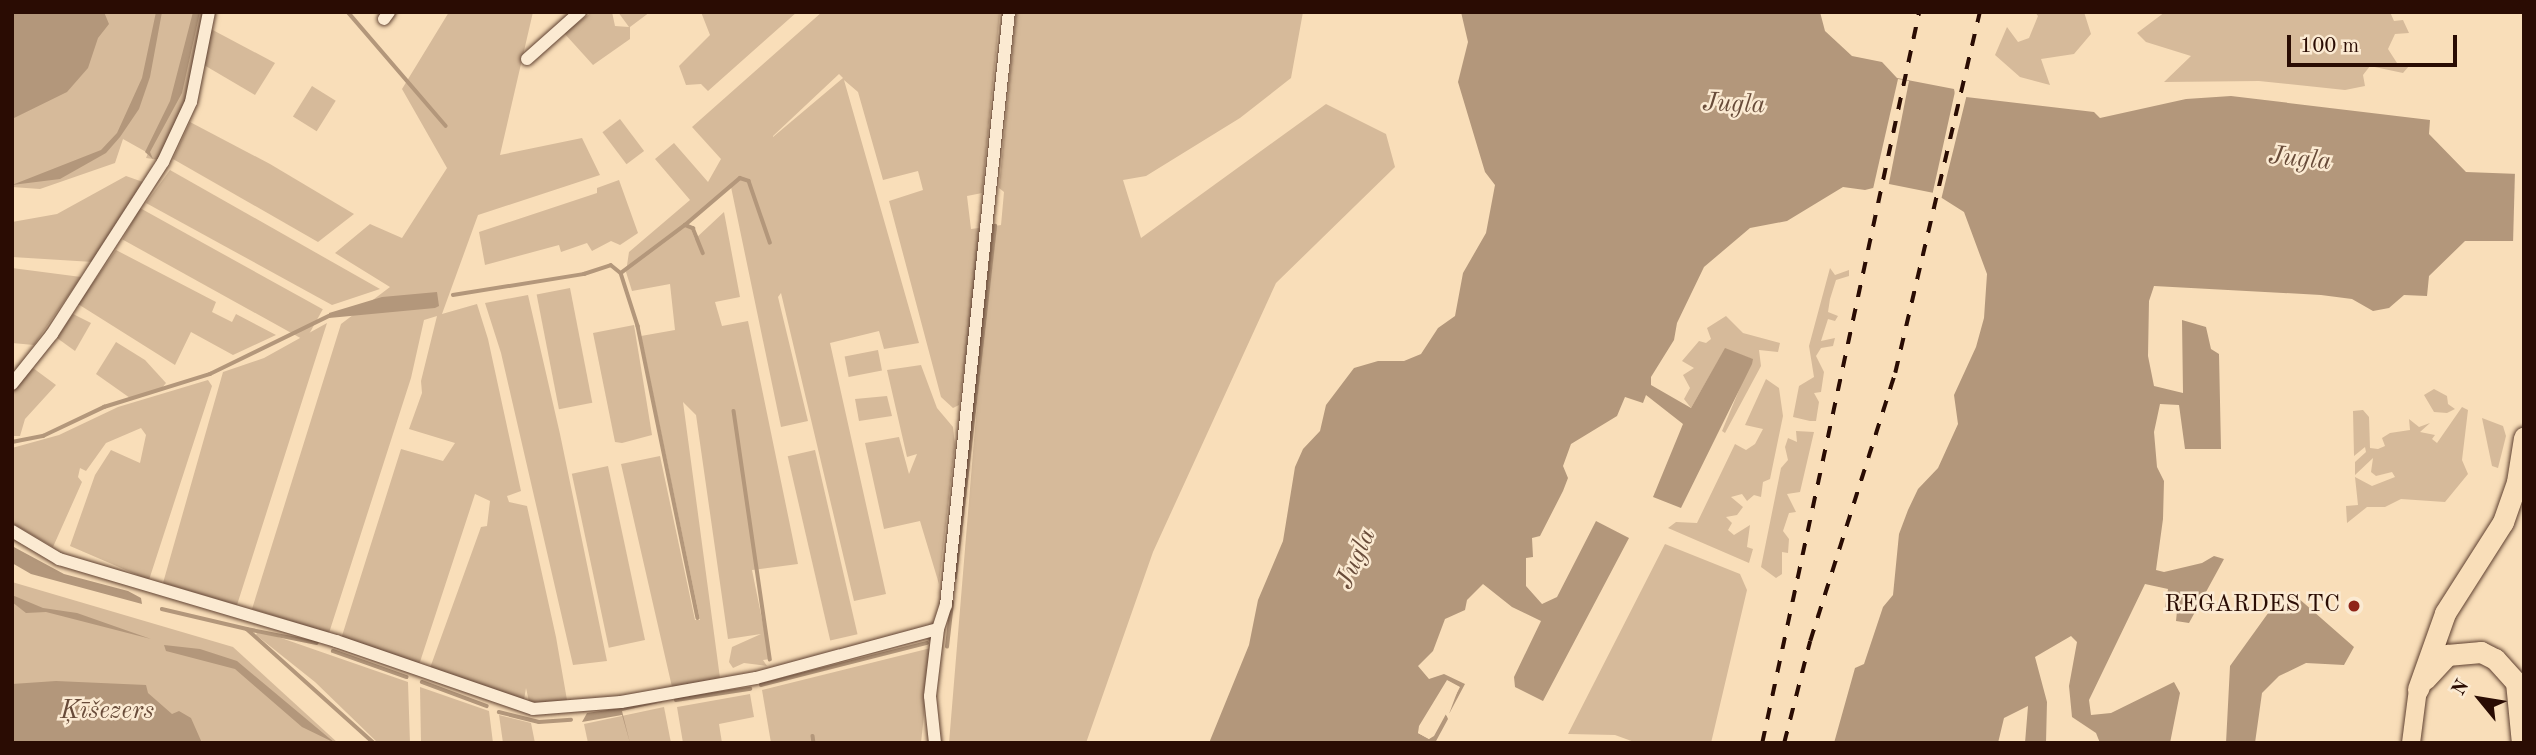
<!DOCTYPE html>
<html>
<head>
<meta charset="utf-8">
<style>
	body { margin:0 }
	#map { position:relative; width:2536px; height:755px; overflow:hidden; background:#f9deb9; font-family:"Old Standard TT",serif }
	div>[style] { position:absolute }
	.green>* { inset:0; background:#d6ba9a; transform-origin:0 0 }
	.water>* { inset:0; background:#b3977b }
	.pier>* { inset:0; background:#f9deb9 }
	.stream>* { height:3.5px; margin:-1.75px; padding:0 1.75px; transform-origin:1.75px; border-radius:1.75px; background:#b3977b }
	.roads { filter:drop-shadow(0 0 2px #5e4030) drop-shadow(0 0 2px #5e4030) }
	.street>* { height:12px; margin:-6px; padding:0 6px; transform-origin:6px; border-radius:6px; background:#fbead2 }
	.primary>* { height:18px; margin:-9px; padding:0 9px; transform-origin:9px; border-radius:9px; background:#f9deb9 }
	.highway>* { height:21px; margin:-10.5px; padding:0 10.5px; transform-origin:10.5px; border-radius:10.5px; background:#f9deb9 }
	.rail>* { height:3.5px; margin-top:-1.75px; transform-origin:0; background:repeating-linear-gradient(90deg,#2a0c03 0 12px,transparent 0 24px) }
	.dots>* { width:19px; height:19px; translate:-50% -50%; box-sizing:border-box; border:4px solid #fbead2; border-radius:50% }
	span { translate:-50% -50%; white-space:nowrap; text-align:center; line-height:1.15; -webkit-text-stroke:5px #fbead2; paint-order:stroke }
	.poi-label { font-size:24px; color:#2a0c03 }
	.right { translate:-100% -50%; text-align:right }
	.water-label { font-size:26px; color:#684b39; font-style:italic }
	.frame { position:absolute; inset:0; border:14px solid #2a0c03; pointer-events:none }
	.north { position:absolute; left:2445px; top:664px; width:70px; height:70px; -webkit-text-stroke:5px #fbead2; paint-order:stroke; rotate:300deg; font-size:19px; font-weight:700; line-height:28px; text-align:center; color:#2a0c03 }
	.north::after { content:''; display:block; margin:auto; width:24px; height:32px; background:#2a0c03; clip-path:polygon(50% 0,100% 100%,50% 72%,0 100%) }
	.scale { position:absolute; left:2287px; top:35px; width:170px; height:32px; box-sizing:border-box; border:4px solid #2a0c03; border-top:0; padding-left:9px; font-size:21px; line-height:24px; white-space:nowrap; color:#2a0c03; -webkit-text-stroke:5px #fbead2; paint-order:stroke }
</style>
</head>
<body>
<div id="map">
	<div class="green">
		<div style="clip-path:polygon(12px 12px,206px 12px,194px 89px,160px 160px,146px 158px,148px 153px,123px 139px,115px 163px,40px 189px,12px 187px)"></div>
		<div style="clip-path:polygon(449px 12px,533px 12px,500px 155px,582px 138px,600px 175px,478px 215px,442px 314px,477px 304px,488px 339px,521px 491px,507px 496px,509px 502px,527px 506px,556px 637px,567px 700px,557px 705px,530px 706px,526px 688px,524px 700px,430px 668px,481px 527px,487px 526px,490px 501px,475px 494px,419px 665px,341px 639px,401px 449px,443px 461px,455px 443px,409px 429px,422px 393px,421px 381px,437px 316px,424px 320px,411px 378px,329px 633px,252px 609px,341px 324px,390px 287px,335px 253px,370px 224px,402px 238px,447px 168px,402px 89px)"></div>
		<div style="clip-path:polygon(592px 12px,612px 12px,615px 26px,629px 27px,618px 12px,650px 12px,630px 27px,630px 39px,593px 65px,564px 33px)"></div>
		<div style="clip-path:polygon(701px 12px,797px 12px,708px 91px,701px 84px,686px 85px,679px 66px,710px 35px)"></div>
		<div style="clip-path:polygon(evenodd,822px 12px,1000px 12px,982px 193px,967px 196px,971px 229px,979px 228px,978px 265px,959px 405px,953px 408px,941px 397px,889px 201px,923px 190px,918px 171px,883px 180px,858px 92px,844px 80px,919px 343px,884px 349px,879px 331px,830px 343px,886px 594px,854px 601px,781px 293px,778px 297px,808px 421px,781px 427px,731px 187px,688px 222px,695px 239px,724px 212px,740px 297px,715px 302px,722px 326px,748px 321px,798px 564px,752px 570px,770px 659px,763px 660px,767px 666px,744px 663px,733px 668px,729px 662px,732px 647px,761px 634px,728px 639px,696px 415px,683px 402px,720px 678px,672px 687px,621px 464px,660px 456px,695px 620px,700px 620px,641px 336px,675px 330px,670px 284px,632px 291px,626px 272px,629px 252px,690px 200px,655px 159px,674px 143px,708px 182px,721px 159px,692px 127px,822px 12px,839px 74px,843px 78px,773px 137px,773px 136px,839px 74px)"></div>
		<div style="clip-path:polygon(1016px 12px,1303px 12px,1291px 78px,1240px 118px,1146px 176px,1123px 180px,1141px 238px,1326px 104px,1386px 134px,1395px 167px,1276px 283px,1153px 552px,1086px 743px,949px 743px,982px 343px,995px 226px,1001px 225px,1004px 192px,999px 188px)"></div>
		<div style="clip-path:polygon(2035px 12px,2084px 12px,2091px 34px,2074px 54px,2041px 59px,2050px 85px,2020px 77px,1995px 55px,2007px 27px,2018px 42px,2029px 38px,2038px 16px)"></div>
		<div style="clip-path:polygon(2165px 12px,2390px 12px,2394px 21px,2403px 20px,2409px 33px,2395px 34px,2388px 49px,2397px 63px,2409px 66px,2403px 73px,2370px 66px,2363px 75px,2365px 86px,2345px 90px,2259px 81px,2164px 82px,2191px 56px,2146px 42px,2137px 33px)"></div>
		<div style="clip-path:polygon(209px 28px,275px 63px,255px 95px,204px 65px)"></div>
		<div style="left:312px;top:86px;width:28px;height:36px;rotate:32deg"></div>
		<div style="left:620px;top:119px;width:40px;height:22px;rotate:53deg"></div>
		<div style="clip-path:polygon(190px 122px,270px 164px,354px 214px,318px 242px,173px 159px)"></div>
		<div style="clip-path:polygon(170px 170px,380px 289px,332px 305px,146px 203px)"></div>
		<div style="clip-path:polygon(126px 176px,143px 182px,93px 262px,12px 257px,12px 222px,57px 214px)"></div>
		<div style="clip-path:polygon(619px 180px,638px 233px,620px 245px,611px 241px,592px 251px,587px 243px,561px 252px,559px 245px,485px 265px,479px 232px,597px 193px,597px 188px)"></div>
		<div style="left:140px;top:208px;width:209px;height:36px;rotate:29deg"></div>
		<div style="clip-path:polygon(116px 250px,216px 302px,212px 312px,232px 322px,236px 314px,276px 335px,233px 355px,191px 332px,175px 365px,78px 304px)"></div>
		<div style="clip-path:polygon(12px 268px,81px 277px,34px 345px,12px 343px)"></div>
		<div style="clip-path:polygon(1830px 268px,1835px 275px,1849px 270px,1849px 276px,1836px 280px,1830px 299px,1828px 312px,1838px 316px,1835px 321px,1828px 319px,1821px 341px,1835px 338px,1833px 346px,1821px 348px,1816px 356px,1824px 372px,1821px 392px,1814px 393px,1819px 402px,1816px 421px,1810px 421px,1793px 417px,1799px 386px,1814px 377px,1809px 346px)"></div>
		<div style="left:570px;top:288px;width:117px;height:34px;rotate:79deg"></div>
		<div style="clip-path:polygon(528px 295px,560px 434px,607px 661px,573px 665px,501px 353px,485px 303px)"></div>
		<div style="clip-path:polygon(73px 314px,91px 323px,75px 351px,57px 338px)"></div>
		<div style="clip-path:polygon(1726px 316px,1743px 333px,1780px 343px,1778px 352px,1759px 350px,1761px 366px,1725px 433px,1722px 431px,1752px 359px,1725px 349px,1691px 408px,1684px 399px,1690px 388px,1683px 375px,1694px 368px,1682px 361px,1699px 341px,1706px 343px,1711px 339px,1707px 328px)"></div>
		<div style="clip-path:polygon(327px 323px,237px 605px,163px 583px,223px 372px,264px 358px)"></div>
		<div style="clip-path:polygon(634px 325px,652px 435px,622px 443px,615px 442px,593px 333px)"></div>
		<div style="clip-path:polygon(116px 342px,145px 360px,166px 383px,162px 388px,130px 398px,96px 374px)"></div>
		<div style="left:878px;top:350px;width:21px;height:34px;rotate:79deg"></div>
		<div style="clip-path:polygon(921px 365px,937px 408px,953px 427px,955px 445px,939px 584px,920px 521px,884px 529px,865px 443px,899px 437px,909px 474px,917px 454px,907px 457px,887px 370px)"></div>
		<div style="clip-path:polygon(33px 368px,56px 385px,25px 419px,20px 436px,12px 436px,12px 392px)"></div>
		<div style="clip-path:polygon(1766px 379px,1779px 388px,1783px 416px,1770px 479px,1763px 482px,1761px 497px,1754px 495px,1747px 501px,1742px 494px,1731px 497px,1743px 507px,1737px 515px,1726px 517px,1732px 523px,1728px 530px,1734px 535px,1750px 525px,1747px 547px,1753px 549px,1749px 563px,1668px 528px,1676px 522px,1697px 523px,1735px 444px,1746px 450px,1755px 444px,1763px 429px,1745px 425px)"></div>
		<div style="clip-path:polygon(208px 380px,212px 386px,149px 580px,70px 546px,95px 475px,111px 450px,140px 463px,146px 435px,141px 428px,106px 443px,86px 471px,80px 468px,78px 477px,82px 482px,53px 547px,12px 523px,12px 448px,59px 435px,118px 407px)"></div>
		<div style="clip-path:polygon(2434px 389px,2447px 396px,2448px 404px,2455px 409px,2447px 413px,2434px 412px,2424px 395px)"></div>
		<div style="clip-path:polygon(887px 396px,892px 416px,859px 421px,855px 399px)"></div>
		<div style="clip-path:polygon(2462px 407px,2468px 410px,2462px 460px,2468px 474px,2445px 502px,2401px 499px,2385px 507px,2367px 507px,2347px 523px,2346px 506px,2358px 505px,2355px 477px,2372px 486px,2395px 477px,2392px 472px,2376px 476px,2371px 472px,2373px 458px,2355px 475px,2355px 462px,2366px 452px,2365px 447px,2354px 456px,2353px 411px,2363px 410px,2369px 417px,2370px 448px,2378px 449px,2385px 446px,2382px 438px,2390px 433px,2410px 430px,2409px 419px,2419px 427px,2430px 423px,2420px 432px,2435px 435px,2432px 439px,2437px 443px)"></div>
		<div style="clip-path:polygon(2482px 418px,2503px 426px,2506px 436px,2498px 468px,2492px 466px)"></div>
		<div style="clip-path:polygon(1796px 431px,1814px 432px,1800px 492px,1787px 494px,1796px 512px,1789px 513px,1783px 531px,1789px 539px,1788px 553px,1782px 552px,1782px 574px,1776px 578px,1761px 567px,1781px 468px,1788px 460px,1785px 447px,1788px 438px,1797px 442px)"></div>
		<div style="left:815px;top:450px;width:189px;height:28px;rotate:77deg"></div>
		<div style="left:608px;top:466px;width:178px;height:37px;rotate:78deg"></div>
		<div style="clip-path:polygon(1665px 544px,1740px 574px,1747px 590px,1711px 743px,1637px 743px,1615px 735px,1568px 734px)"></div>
		<div style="clip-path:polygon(12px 582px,233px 647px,338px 743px,12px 743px)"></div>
		<div style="clip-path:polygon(258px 630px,408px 682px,410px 743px,378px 743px,315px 682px,256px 635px)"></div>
		<div style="clip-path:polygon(931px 648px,921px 743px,771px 743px,762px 690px)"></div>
		<div style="clip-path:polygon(420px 687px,489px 711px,493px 743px,421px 743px)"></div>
		<div style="clip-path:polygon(750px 694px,754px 717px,719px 724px,722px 743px,683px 743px,677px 707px)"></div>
		<div style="clip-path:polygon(664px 707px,671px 743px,588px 743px,584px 724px)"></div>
		<div style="clip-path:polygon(499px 715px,531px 723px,535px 743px,503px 743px)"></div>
	</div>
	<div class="water">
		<div style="clip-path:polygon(12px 12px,104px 12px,109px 24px,98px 38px,88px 68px,67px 92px,12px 119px)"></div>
		<div style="clip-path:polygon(156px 12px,162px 12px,150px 77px,139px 109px,120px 137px,106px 153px,60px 179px,12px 185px,101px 150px,117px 133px,142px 78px)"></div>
		<div style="clip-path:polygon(193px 12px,200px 12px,182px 93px,150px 152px,153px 159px,145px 152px,170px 101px)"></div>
		<div style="clip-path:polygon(1461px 12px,1820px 12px,1825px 31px,1852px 56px,1882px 62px,1897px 78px,1954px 89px,1955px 94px,1966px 97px,2094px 112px,2100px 118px,2186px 99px,2231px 96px,2430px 120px,2429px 134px,2466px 172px,2519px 174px,2524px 241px,2465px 241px,2429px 276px,2427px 296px,2404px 295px,2389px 308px,2373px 311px,2352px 299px,2321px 295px,2154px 286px,2149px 301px,2148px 356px,2154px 386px,2183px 393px,2182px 320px,2206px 327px,2211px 349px,2219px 354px,2221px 449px,2185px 449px,2179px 405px,2160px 404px,2154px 432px,2157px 467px,2164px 481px,2163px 519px,2156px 570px,2164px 572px,2202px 563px,2214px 556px,2224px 559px,2189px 623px,2176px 621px,2177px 611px,2165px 607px,2168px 589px,2145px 584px,2089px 700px,2091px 715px,2111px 713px,2174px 682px,2180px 693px,2170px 743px,2100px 743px,2096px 733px,2072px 717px,2069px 686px,2077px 642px,2071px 636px,2035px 657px,2047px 702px,2046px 743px,2025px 743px,2028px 706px,2004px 718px,1998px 743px,1834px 743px,1855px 668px,1864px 664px,1883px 607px,1893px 595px,1899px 534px,1908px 510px,1918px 489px,1938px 468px,1958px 424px,1954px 395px,1976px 347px,1984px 318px,1987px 274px,1964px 212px,1934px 193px,1889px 184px,1865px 190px,1843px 187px,1787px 221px,1750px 228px,1704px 267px,1677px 323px,1674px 340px,1651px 377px,1651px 385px,1691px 408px,1725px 348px,1753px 359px,1752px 364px,1681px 508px,1653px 497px,1683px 424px,1646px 395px,1643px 403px,1625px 397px,1617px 416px,1571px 444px,1563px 466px,1568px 478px,1563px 491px,1540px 536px,1532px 538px,1533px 557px,1526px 558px,1526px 586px,1542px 604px,1557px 597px,1596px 521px,1629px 538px,1543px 701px,1515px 687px,1514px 677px,1541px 621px,1512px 607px,1483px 584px,1467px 600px,1465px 610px,1445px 619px,1433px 651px,1418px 666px,1429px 679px,1444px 674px,1465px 684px,1449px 714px,1459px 687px,1448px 681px,1418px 733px,1429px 739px,1434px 736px,1446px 714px,1448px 719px,1435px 743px,1209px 743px,1249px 645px,1258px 600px,1283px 541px,1295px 467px,1303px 449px,1320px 431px,1326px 405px,1354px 368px,1378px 361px,1404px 361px,1421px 354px,1438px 328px,1455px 316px,1463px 273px,1486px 233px,1495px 185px,1485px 172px,1458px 82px,1468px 42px)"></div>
		<div style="clip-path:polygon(437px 292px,439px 306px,435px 308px,329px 318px,329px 313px,382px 297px)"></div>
		<div style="clip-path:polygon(12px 546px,64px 574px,128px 591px,141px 598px,142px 604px,31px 574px,12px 563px)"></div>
		<div style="clip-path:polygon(12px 595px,43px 608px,77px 613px,151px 639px,46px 612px,26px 613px,12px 602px)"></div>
		<div style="clip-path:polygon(2297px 597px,2354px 647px,2344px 665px,2306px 663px,2279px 676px,2262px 693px,2255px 743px,2226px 743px,2230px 666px,2279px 598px)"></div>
		<div style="clip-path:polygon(164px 645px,200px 649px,237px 661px,335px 743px,302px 727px,235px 669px,166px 651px)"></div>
		<div style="clip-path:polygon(56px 681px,146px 685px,148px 693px,172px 714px,179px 711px,191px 718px,202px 743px,12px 743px,12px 684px)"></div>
		<div style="clip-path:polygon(667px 701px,622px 711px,630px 743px,622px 715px,582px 722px,587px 713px)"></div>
	</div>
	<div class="pier">
		<div style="clip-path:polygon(1898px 79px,1909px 81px,1888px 188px,1873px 189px)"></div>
		<div style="clip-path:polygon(1956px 87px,1957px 91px,1968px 90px,1941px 200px,1932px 196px)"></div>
		<div style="clip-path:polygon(2515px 171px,2524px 171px,2524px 245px,2513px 244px)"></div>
		<div style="clip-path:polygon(evenodd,1447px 680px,1460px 687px,1447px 712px,1453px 715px,1451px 720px,1445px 714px,1429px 739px,1418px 733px,1419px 726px,1447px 680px,1448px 685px,1455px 691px,1429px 735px,1423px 727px,1448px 685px)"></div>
	</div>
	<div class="stream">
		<div style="left:348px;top:12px;width:150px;rotate:49.3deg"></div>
		<div style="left:685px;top:225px;width:72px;rotate:-40.5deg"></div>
		<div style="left:740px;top:178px;width:9px;rotate:18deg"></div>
		<div style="left:749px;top:181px;width:65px;rotate:71deg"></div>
		<div style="left:621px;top:273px;width:80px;rotate:-36.9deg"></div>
		<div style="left:685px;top:225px;width:9px;rotate:21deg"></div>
		<div style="left:693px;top:228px;width:27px;rotate:68deg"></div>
		<div style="left:453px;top:295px;width:133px;rotate:-9.1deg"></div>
		<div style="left:584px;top:274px;width:28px;rotate:-18deg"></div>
		<div style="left:611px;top:265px;width:13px;rotate:39deg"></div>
		<div style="left:621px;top:273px;width:56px;rotate:72.2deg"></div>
		<div style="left:638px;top:326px;width:298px;rotate:78.4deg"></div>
		<div style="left:734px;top:411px;width:251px;rotate:81.7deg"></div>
		<div style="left:12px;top:442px;width:32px;rotate:-11deg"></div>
		<div style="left:43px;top:436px;width:68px;rotate:-25.4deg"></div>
		<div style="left:104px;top:407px;width:111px;rotate:-17.3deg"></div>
		<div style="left:210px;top:374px;width:132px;rotate:-26deg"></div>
		<div style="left:955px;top:578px;width:354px;rotate:-83.5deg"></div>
		<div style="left:162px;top:609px;width:87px;rotate:13.2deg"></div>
		<div style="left:247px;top:629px;width:171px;rotate:41.9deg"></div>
		<div style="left:247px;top:629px;width:71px;rotate:11.3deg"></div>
		<div style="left:947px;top:647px;width:44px;rotate:-83.5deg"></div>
		<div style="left:333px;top:651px;width:78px;rotate:19.4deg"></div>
		<div style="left:422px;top:682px;width:69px;rotate:20.3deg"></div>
		<div style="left:761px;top:685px;width:171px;rotate:-14.2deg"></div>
		<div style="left:676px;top:700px;width:75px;rotate:-8.5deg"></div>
		<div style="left:499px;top:712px;width:41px;rotate:14deg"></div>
		<div style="left:539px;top:722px;width:32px;rotate:-4deg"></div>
		<div style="left:813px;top:736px;width:7px;rotate:82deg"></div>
	</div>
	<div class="roads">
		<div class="street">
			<div style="left:384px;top:19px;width:9px;rotate:-54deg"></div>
			<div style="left:527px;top:59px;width:71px;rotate:-41.6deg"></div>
			<div style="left:12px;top:384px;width:64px;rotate:-51.3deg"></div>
			<div style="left:52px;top:334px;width:205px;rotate:-57.2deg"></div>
			<div style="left:163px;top:162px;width:66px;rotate:-65deg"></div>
			<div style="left:191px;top:102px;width:92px;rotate:-78.7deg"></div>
			<div style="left:12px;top:531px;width:55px;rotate:30.8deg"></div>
			<div style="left:59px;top:559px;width:289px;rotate:16.5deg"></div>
			<div style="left:336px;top:641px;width:208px;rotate:19deg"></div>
			<div style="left:533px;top:709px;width:88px;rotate:-4.5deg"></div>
			<div style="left:621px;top:702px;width:137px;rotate:-10.1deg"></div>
			<div style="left:756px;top:678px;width:188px;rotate:-15.1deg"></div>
			<div style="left:935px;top:743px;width:47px;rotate:-96.1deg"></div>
			<div style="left:930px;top:696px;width:67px;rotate:-83.2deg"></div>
			<div style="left:938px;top:629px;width:25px;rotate:-72deg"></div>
			<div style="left:946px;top:605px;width:596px;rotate:-83.94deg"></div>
		</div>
		<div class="primary">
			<div style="left:2411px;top:743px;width:54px;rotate:-82.6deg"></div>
		</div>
		<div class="highway">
			<div style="left:2425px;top:679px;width:33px;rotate:-47deg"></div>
			<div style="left:2447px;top:655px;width:34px;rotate:-5deg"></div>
			<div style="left:2481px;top:652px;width:16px;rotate:27deg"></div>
			<div style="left:2495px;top:659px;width:31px;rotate:48deg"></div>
			<div style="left:2516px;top:682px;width:61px;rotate:84.4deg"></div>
			<div style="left:2418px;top:689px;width:81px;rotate:-70.4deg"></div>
			<div style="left:2445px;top:613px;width:108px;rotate:-57.5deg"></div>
			<div style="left:2503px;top:522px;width:42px;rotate:-70.7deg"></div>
			<div style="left:2517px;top:482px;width:45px;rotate:-81deg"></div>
		</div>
	</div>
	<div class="rail">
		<div style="left:1762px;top:743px;width:748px;rotate:-77.88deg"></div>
		<div style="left:1784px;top:743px;width:105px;rotate:-75.7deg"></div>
		<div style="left:1810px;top:641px;width:281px;rotate:-72.4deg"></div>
		<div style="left:1895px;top:373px;width:371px;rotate:-76.8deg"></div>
	</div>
	<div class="dots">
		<div style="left:2354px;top:606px;background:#8f2418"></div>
	</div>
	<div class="poi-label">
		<span class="right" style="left:2340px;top:606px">REGARDES TC</span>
	</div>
	<div class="water-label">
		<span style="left:1734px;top:105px;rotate:2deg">Jugla</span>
		<span style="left:2300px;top:160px;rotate:6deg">Jugla</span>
		<span style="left:1357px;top:559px;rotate:-66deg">Jugla</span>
		<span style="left:107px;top:712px">Ķīšezers</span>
	</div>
	<div class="frame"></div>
	<div class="north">N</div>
	<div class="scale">100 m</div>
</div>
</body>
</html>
